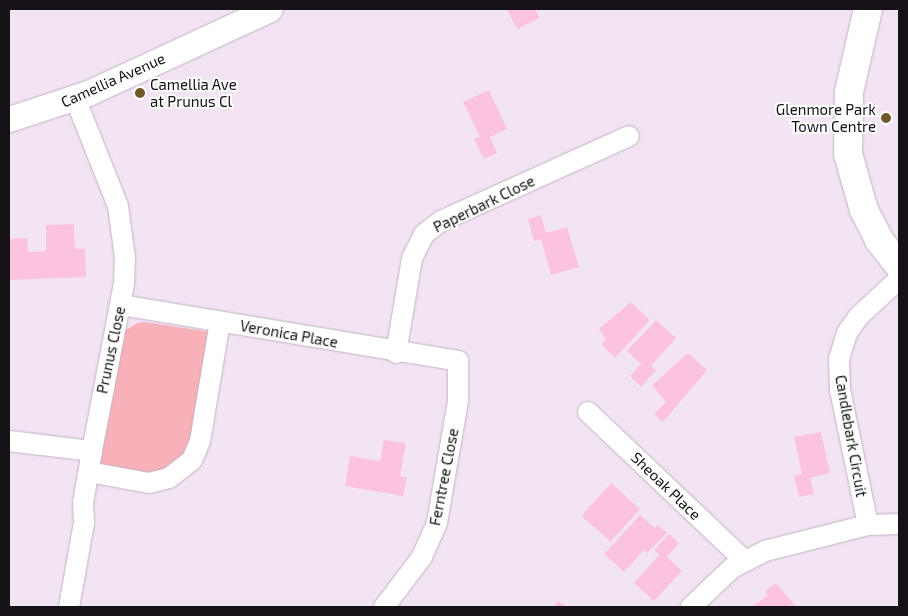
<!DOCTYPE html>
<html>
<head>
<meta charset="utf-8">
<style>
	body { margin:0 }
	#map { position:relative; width:908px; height:616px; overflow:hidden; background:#f3e4f4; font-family:"Exo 2",sans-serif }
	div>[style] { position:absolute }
	.green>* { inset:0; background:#f9b1b9 }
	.building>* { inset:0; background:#fbc3de; transform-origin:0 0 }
	.roads { filter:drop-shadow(0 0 1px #c2b5c3) drop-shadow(0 0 1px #c2b5c3) }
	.minor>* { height:20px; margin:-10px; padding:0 10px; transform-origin:10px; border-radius:10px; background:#fff }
	.tertiary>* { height:25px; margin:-12.5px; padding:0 12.5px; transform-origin:12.5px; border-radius:12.5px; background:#fff }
	.secondary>* { height:28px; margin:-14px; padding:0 14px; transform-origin:14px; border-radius:14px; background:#fff }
	.dots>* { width:14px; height:14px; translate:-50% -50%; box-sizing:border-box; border:2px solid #fff; border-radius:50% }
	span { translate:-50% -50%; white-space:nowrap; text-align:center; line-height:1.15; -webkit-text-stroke:4px #fff; paint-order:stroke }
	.street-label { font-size:15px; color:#151116 }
	.poi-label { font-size:15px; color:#151116 }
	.left { translate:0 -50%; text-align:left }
	.right { translate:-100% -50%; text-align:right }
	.frame { position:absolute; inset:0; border:10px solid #151116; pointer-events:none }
</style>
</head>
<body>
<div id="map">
	<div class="green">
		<div style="clip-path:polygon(145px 322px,210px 332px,191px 443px,177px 464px,153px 475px,98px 466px,123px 332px,137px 323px)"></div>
	</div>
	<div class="building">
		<div style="clip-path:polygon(507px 9px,535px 9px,540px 18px,517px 29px)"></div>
		<div style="clip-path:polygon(489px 90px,507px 129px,490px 137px,497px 153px,484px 159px,474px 139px,480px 137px,463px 102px)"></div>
		<div style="clip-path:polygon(541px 215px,546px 233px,567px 227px,579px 267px,551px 275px,541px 239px,534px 241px,528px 219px)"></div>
		<div style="clip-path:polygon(74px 224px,75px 249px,85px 249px,86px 277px,9px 280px,9px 239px,27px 238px,28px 252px,46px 251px,46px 225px)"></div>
		<div style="clip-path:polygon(631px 302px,650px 320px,615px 358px,601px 344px,606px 339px,599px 329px)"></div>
		<div style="clip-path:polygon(656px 320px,676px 338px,651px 366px,656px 370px,641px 387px,630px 376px,641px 364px,627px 351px)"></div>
		<div style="clip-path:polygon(688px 353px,707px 370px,663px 422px,654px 414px,666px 402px,652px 385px)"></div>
		<div style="clip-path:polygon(821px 432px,830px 473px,810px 478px,814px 494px,799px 497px,794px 476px,802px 474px,794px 437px)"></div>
		<div style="clip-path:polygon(384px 440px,406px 443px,400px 476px,407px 477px,403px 496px,345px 486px,350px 456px,380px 461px)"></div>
		<div style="left:611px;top:483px;width:39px;height:44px;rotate:42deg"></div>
		<div style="clip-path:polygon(640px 515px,655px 528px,658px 525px,667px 533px,647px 553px,644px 550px,624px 572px,604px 554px)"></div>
		<div style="clip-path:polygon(669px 534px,679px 543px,667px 557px,682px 571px,654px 601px,634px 583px,659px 555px,654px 550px)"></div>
		<div style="clip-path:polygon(776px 583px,796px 607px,752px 607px,768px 595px,765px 591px)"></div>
		<div style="clip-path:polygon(558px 601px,566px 607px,553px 607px)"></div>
	</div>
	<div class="roads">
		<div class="minor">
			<div style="left:121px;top:305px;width:342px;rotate:9.4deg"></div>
			<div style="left:458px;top:361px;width:40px;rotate:90deg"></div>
			<div style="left:458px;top:401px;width:124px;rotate:99.8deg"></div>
			<div style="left:437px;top:523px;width:37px;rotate:114deg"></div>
			<div style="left:422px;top:557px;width:63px;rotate:127.2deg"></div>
			<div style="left:396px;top:353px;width:96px;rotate:-80.4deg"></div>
			<div style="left:412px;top:258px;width:27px;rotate:-63deg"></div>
			<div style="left:424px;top:234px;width:21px;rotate:-37deg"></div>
			<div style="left:441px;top:221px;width:206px;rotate:-24.3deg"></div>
			<div style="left:588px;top:412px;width:216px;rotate:43.5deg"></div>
			<div style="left:9px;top:441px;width:84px;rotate:6.9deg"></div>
			<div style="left:89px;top:472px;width:61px;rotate:10.4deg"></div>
			<div style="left:149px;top:483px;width:21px;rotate:-14deg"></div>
			<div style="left:169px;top:478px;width:29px;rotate:-38deg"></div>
			<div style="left:192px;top:460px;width:21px;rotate:-67deg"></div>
			<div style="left:200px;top:441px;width:121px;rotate:-80.5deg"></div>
			<div style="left:868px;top:525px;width:138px;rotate:-101.7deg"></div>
			<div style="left:840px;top:390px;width:31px;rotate:-92deg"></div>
			<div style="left:839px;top:359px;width:27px;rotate:-73deg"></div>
			<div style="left:847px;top:333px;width:19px;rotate:-55deg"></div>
			<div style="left:858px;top:317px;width:56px;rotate:-42.8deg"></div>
			<div style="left:69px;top:607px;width:85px;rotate:-79.9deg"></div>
			<div style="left:84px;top:523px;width:20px;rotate:-93deg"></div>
			<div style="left:83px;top:503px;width:53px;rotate:-80.2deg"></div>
			<div style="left:92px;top:451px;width:171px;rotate:-79.2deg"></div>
			<div style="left:124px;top:283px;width:25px;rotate:-88deg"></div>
			<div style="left:125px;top:258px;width:52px;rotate:-97.7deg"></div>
			<div style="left:118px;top:206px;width:116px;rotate:-111.7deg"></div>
			<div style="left:691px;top:607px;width:57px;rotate:-43.6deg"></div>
			<div style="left:732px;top:568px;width:37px;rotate:-27deg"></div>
			<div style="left:765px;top:551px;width:106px;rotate:-14.2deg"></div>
			<div style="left:868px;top:525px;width:31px;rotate:-2deg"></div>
		</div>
		<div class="tertiary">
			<div style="left:9px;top:119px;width:83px;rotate:-18.2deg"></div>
			<div style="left:88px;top:93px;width:200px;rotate:-24.8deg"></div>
		</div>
		<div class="secondary">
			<div style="left:868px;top:9px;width:85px;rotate:102.9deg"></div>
			<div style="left:849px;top:92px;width:62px;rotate:90.9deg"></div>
			<div style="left:848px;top:154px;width:58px;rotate:74.1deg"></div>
			<div style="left:864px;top:210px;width:34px;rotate:63deg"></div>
			<div style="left:879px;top:240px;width:33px;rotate:52deg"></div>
		</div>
	</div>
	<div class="dots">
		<div style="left:140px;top:93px;background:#6f5728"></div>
		<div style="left:886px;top:118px;background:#6f5728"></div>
	</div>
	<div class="street-label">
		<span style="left:113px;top:80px;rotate:-24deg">Camellia Avenue</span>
		<span style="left:484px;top:204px;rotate:-26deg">Paperbark Close</span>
		<span style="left:289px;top:334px;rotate:10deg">Veronica Place</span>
		<span style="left:111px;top:350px;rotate:-78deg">Prunus Close</span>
		<span style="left:851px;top:436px;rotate:80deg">Candlebark Circuit</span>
		<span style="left:444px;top:477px;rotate:-79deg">Ferntree Close</span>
		<span style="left:666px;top:486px;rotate:44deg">Sheoak Place</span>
	</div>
	<div class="poi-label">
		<span class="left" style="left:150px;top:93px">Camellia Ave<br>at Prunus Cl</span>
		<span class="right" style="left:876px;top:118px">Glenmore Park<br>Town Centre</span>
	</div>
	<div class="frame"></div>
</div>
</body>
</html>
